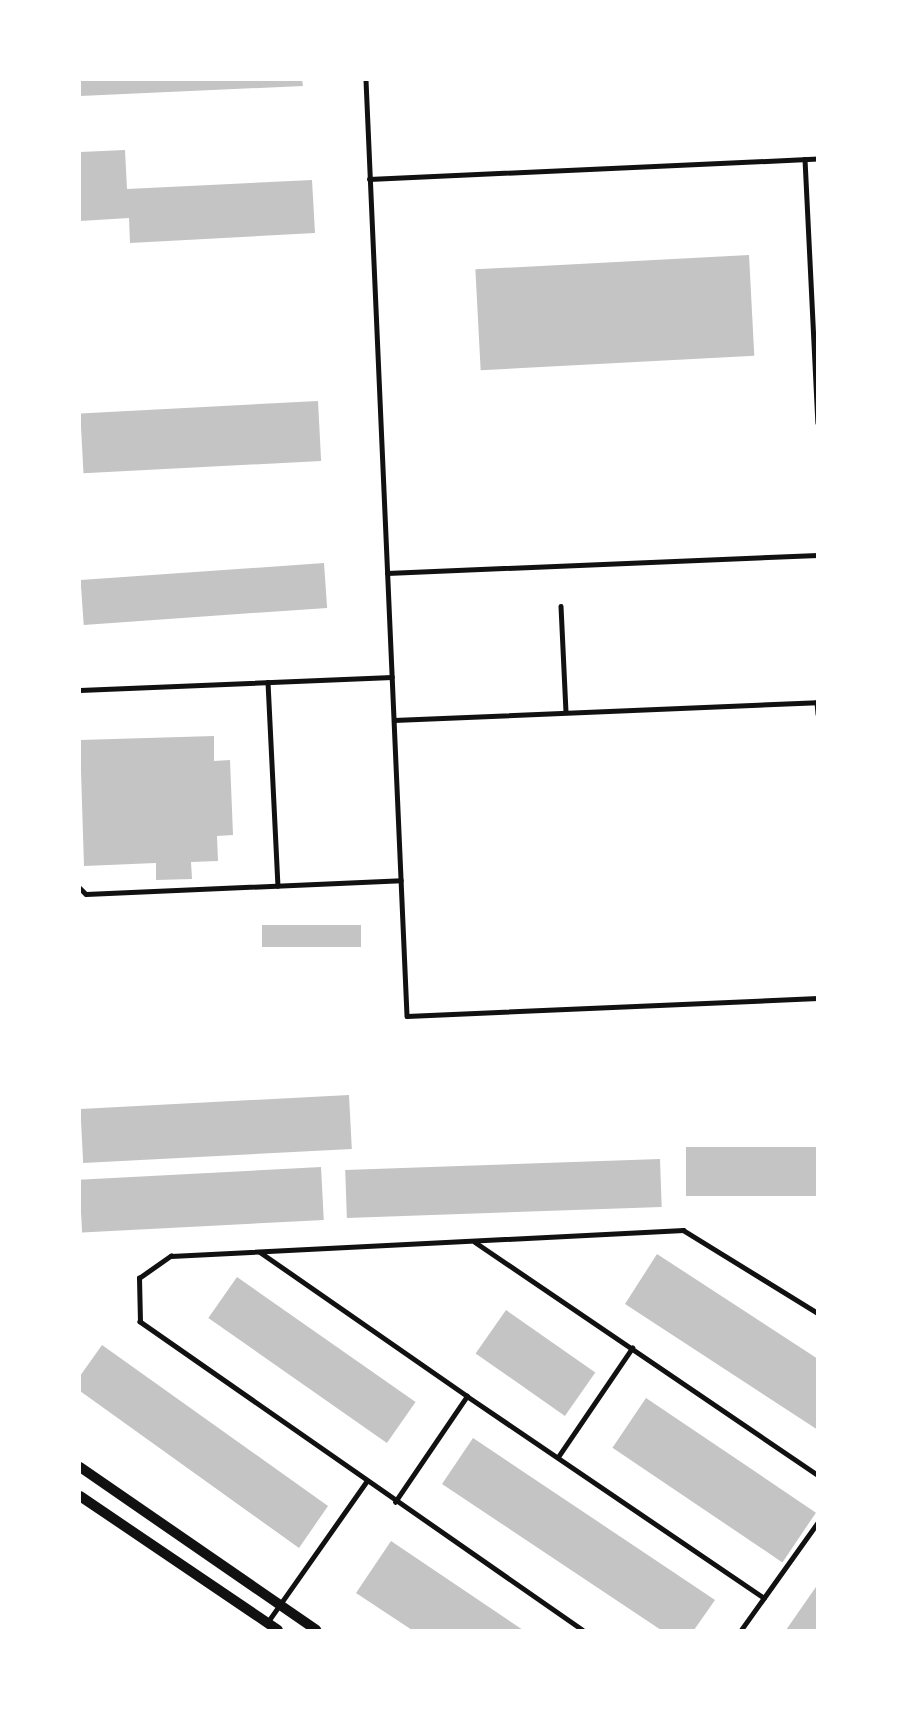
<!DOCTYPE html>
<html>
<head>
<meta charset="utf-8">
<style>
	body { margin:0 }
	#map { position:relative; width:897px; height:1710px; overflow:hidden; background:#fff; font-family:Georgia,serif }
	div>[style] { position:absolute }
	.building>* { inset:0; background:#c4c4c4; transform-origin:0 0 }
	.service>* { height:4.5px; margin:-2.25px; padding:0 2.25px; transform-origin:2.25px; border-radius:2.25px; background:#111 }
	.tertiary>* { height:10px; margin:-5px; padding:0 5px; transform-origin:5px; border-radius:5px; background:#111 }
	span { translate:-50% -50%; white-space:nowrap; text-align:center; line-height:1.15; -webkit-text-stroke:6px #fff; paint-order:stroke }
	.frame { position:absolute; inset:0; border:81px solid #fff; pointer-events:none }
</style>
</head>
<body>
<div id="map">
	<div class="building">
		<div style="clip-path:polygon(80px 80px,302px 80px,303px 86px,80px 96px)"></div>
		<div style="clip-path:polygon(125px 150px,127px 189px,312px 180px,315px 233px,130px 243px,129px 218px,80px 221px,80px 152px)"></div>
		<div style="left:749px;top:255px;width:101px;height:274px;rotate:87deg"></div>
		<div style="left:318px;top:401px;width:60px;height:238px;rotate:87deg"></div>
		<div style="left:324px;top:563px;width:45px;height:244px;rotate:86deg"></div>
		<div style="clip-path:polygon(214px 736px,214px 761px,230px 760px,233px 835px,217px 836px,218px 861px,191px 862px,192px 879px,156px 880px,156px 863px,84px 866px,80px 740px)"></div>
		<div style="left:361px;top:925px;width:22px;height:99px;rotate:90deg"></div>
		<div style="left:349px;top:1095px;width:54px;height:269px;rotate:87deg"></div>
		<div style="left:818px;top:1147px;width:49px;height:132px;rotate:90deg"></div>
		<div style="left:660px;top:1159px;width:48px;height:315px;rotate:88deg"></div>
		<div style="left:321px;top:1167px;width:53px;height:242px;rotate:87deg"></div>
		<div style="clip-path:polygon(657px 1254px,818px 1359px,818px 1430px,625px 1304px)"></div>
		<div style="left:237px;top:1277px;width:218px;height:50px;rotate:35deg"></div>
		<div style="left:506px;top:1310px;width:109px;height:53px;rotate:35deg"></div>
		<div style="clip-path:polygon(102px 1345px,328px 1506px,299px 1548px,80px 1391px,80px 1376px)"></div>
		<div style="left:646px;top:1398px;width:205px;height:60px;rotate:34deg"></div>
		<div style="clip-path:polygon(473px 1438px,715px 1600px,694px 1630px,661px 1630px,442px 1484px)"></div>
		<div style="clip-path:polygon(391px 1541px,523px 1630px,412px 1630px,356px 1593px)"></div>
		<div style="clip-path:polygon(818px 1584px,818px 1630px,786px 1630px)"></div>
	</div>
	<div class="service">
		<div style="left:366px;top:80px;width:937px;rotate:87.49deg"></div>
		<div style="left:407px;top:1016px;width:411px;rotate:-2.5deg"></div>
		<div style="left:805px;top:159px;width:264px;rotate:87.2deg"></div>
		<div style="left:369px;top:179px;width:449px;rotate:-2.6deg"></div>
		<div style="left:387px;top:573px;width:431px;rotate:-2.4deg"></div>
		<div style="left:561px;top:606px;width:106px;rotate:87.3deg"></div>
		<div style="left:268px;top:682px;width:204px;rotate:87.2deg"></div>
		<div style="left:80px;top:690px;width:312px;rotate:-2.4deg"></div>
		<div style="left:394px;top:720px;width:423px;rotate:-2.4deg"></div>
		<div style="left:817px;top:702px;width:12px;rotate:85deg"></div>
		<div style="left:80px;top:888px;width:8px;rotate:45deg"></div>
		<div style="left:86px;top:894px;width:315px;rotate:-2.5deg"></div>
		<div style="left:475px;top:1242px;width:415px;rotate:34.2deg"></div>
		<div style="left:260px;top:1252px;width:252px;rotate:34.8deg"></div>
		<div style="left:558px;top:1457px;width:132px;rotate:-55.8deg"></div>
		<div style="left:395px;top:1502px;width:128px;rotate:-55.8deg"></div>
		<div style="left:467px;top:1396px;width:359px;rotate:34.2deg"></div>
		<div style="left:267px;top:1623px;width:172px;rotate:-54.9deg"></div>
		<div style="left:582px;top:1630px;width:539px;rotate:-145.13deg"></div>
		<div style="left:140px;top:1322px;width:44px;rotate:-91.3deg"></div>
		<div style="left:139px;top:1278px;width:39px;rotate:-35deg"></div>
		<div style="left:171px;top:1256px;width:513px;rotate:-2.91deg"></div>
		<div style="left:683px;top:1230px;width:158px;rotate:31.6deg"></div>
		<div style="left:741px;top:1630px;width:133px;rotate:-54.5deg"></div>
	</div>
	<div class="tertiary">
		<div style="left:80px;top:1467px;width:287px;rotate:34.6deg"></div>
		<div style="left:80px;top:1496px;width:239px;rotate:34.1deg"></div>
	</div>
	<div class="frame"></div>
</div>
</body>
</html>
